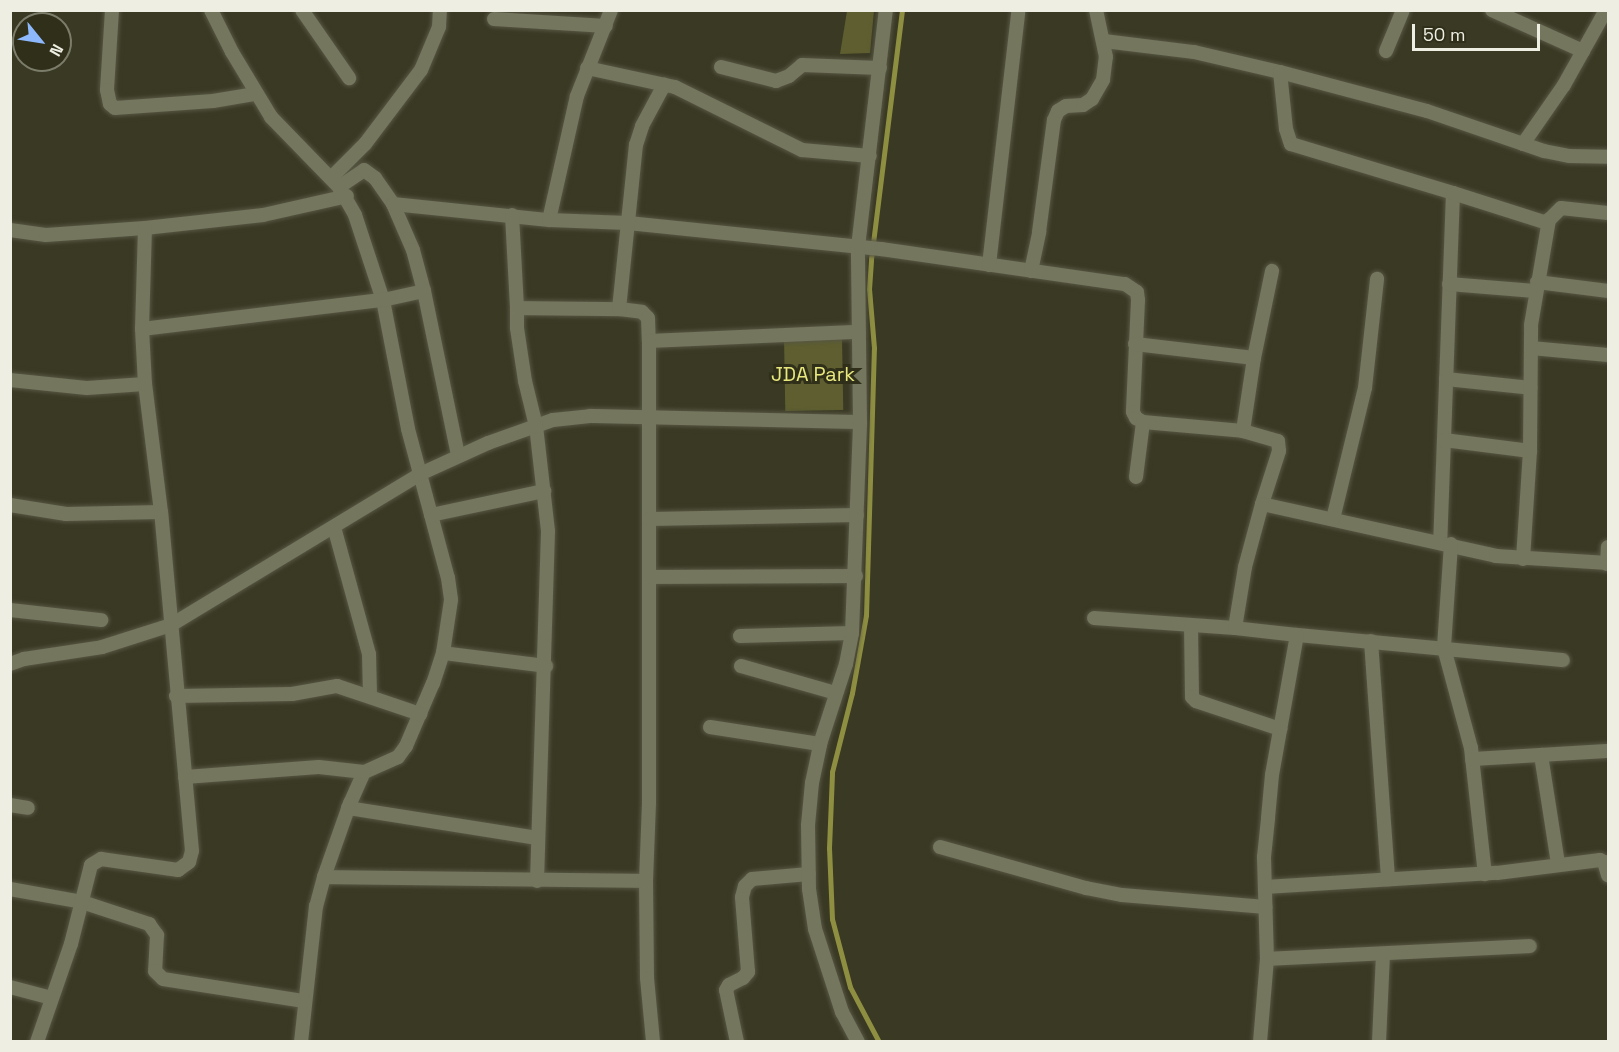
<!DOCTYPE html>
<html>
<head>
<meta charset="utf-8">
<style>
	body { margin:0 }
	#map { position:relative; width:1619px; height:1052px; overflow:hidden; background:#393924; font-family:"Space Grotesk",sans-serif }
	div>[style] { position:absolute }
	.green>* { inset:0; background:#5e5e30; transform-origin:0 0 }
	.stream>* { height:5px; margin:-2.5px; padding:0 2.5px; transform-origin:2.5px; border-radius:2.5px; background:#8f8f42 }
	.roads { filter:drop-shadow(0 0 2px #565643) drop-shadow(0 0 2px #565643) }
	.minor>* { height:14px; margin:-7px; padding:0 7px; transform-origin:7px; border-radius:7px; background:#75765e }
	span { translate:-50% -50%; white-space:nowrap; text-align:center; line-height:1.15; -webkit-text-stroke:6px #2f2f1a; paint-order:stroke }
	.park-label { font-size:20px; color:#e8e87e }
	.frame { position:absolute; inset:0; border:12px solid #eeefe2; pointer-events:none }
	.north { position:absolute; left:12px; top:12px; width:60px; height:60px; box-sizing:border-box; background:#2f2f1a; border:2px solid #7b7c6a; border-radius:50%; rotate:120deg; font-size:16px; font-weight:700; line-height:24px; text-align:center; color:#eeefe2 }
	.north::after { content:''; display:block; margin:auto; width:21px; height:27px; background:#8db9fc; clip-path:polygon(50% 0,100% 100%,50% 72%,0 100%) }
	.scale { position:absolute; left:1412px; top:24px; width:128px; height:27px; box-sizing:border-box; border:3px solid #eeefe2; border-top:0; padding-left:8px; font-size:18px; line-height:21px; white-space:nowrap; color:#eeefe2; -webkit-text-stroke:4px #2f2f1a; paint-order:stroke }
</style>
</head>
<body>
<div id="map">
	<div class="green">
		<div style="clip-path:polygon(847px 11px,874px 11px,870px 53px,840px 54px)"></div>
		<div style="left:842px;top:337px;width:73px;height:58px;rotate:89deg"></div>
	</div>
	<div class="stream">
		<div style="left:879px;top:1042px;width:62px;rotate:-117.8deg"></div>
		<div style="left:850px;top:987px;width:70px;rotate:-104.8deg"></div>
		<div style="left:832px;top:919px;width:71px;rotate:-92.4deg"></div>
		<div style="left:829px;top:848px;width:76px;rotate:-87.7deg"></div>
		<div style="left:832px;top:772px;width:81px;rotate:-75.8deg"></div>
		<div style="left:852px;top:693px;width:79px;rotate:-79.8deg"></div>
		<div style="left:866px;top:615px;width:267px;rotate:-88.3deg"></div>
		<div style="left:874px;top:348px;width:59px;rotate:-94.8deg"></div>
		<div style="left:869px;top:289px;width:30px;rotate:-86deg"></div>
		<div style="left:871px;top:259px;width:251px;rotate:-82.9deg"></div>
	</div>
	<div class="roads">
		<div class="minor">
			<div style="left:112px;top:10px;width:80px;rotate:93.6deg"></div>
			<div style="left:107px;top:90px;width:14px;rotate:78deg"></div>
			<div style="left:110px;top:104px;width:6px;rotate:39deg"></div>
			<div style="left:115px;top:108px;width:98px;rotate:-4.1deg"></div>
			<div style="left:213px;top:101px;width:43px;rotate:-9.5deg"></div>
			<div style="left:211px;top:10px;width:47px;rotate:63.4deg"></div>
			<div style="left:232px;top:52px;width:76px;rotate:59deg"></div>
			<div style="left:271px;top:117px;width:98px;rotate:45.8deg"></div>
			<div style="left:339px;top:187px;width:32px;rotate:60deg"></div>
			<div style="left:355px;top:215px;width:89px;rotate:71.8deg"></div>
			<div style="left:383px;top:300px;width:131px;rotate:79deg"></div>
			<div style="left:408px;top:429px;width:154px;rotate:75deg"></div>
			<div style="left:448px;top:578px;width:22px;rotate:82deg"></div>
			<div style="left:451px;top:600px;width:54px;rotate:98.6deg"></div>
			<div style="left:443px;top:653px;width:32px;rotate:108deg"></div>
			<div style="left:433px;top:683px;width:69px;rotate:113.2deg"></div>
			<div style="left:406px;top:746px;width:14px;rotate:126deg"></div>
			<div style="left:398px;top:757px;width:37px;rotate:156deg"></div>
			<div style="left:364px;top:772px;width:34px;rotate:114deg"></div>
			<div style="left:350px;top:803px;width:78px;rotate:109.4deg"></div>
			<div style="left:324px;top:877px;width:30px;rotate:105deg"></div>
			<div style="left:316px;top:906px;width:137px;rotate:96.3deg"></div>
			<div style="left:302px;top:10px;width:83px;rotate:55.3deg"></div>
			<div style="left:1492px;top:10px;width:100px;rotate:24.3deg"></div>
			<div style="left:494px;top:19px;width:112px;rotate:3.6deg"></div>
			<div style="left:1104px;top:41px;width:91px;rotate:7deg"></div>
			<div style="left:1194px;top:52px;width:88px;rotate:13.1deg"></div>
			<div style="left:1280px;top:72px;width:57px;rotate:84deg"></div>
			<div style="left:1286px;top:129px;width:16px;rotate:72deg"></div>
			<div style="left:1291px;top:144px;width:169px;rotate:16.8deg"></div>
			<div style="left:1453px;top:193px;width:349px;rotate:92.1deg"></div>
			<div style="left:1386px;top:51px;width:44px;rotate:-67.5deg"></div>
			<div style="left:721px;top:67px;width:57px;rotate:14.3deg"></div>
			<div style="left:776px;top:81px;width:14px;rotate:-21deg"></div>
			<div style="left:789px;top:76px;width:17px;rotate:-40deg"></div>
			<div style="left:802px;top:65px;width:78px;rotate:2.2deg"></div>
			<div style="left:587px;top:68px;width:90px;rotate:12.2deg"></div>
			<div style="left:675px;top:87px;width:142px;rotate:26.4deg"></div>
			<div style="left:802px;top:150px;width:68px;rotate:5deg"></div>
			<div style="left:1280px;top:72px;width:152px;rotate:14.9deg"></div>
			<div style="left:1427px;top:111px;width:124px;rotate:18.9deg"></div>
			<div style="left:1544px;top:151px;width:25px;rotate:11deg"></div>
			<div style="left:1569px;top:156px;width:39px;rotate:1deg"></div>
			<div style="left:1523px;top:144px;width:72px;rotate:-55.2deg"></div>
			<div style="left:1564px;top:85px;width:86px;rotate:-60.8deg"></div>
			<div style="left:331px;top:178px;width:48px;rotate:-45deg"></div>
			<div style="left:365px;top:144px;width:93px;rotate:-52.9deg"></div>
			<div style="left:421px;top:70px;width:47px;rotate:-67.3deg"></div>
			<div style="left:439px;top:27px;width:17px;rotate:-87deg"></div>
			<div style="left:339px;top:187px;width:30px;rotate:-34deg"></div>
			<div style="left:364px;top:170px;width:14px;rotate:36deg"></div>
			<div style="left:375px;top:178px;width:32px;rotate:55deg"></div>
			<div style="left:393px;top:204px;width:50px;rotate:66.5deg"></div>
			<div style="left:413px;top:250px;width:42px;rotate:75deg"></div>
			<div style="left:1453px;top:193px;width:96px;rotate:17.7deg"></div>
			<div style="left:1544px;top:222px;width:5px;rotate:-22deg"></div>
			<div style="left:1549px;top:220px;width:17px;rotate:-45deg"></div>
			<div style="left:1561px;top:208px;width:47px;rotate:6.1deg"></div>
			<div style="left:393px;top:204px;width:157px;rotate:5.9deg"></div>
			<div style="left:549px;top:220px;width:79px;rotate:2.2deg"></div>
			<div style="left:628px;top:223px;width:254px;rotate:5.9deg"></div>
			<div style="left:881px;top:249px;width:246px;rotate:8.2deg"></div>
			<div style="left:1125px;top:284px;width:14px;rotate:34deg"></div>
			<div style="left:1137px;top:292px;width:8px;rotate:83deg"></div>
			<div style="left:1138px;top:300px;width:112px;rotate:92.6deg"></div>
			<div style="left:1133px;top:412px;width:7px;rotate:63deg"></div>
			<div style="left:1136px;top:418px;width:8px;rotate:30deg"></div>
			<div style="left:1143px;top:422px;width:100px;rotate:5.1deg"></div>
			<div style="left:1243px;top:431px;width:36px;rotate:16deg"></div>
			<div style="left:1278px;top:441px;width:10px;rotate:84deg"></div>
			<div style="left:1279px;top:451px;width:56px;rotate:107.8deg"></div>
			<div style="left:1262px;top:504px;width:240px;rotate:12.5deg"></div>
			<div style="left:1496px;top:556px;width:112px;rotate:3.6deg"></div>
			<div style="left:512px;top:215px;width:93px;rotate:86.9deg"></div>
			<div style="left:549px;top:220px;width:127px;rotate:-77.3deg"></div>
			<div style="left:577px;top:96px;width:92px;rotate:-68.4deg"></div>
			<div style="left:10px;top:230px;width:36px;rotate:8deg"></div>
			<div style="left:46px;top:235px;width:99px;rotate:-4deg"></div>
			<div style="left:145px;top:228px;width:119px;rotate:-6.3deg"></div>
			<div style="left:263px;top:215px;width:86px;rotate:-12.7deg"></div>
			<div style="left:989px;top:265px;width:254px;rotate:-83.4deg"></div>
			<div style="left:1031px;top:271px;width:40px;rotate:-78deg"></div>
			<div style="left:1039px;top:232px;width:113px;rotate:-82.4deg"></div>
			<div style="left:1054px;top:120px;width:10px;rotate:-66deg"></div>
			<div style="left:1058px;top:111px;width:9px;rotate:-32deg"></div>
			<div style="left:1066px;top:106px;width:17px;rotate:-3deg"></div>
			<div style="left:1083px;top:105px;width:11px;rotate:-34deg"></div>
			<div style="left:1092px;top:99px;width:22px;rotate:-60deg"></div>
			<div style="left:1103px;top:80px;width:23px;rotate:-83deg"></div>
			<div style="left:1106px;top:57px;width:48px;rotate:-102deg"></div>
			<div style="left:1537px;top:282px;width:72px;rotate:7.2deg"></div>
			<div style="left:1449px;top:284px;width:86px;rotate:4.7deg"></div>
			<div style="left:619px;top:309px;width:23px;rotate:7deg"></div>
			<div style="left:642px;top:312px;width:8px;rotate:45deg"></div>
			<div style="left:648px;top:318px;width:23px;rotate:88deg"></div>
			<div style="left:649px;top:341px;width:210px;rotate:-2.5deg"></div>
			<div style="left:142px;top:329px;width:243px;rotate:-6.9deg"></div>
			<div style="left:383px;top:300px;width:42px;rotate:-12.4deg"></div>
			<div style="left:424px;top:291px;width:167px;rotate:78.3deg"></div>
			<div style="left:649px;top:341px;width:462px;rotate:90deg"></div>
			<div style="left:649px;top:803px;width:78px;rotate:92.2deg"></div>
			<div style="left:646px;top:881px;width:97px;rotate:89.4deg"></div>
			<div style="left:647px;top:978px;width:64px;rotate:84.6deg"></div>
			<div style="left:1135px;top:344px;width:120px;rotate:6.7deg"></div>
			<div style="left:1254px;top:358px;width:74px;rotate:98.6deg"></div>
			<div style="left:1531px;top:348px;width:77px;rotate:5.2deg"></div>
			<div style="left:1254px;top:358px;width:89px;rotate:-78.3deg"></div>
			<div style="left:1446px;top:379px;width:85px;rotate:6deg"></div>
			<div style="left:10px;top:380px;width:77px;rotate:5.9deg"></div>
			<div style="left:87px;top:388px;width:58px;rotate:-3.9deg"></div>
			<div style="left:1444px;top:440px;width:87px;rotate:7.3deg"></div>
			<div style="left:1136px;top:477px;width:55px;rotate:-82.7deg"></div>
			<div style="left:10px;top:505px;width:57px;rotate:9.1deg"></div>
			<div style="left:66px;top:514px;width:95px;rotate:-1.2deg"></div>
			<div style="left:431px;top:515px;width:116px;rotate:-12deg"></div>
			<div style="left:650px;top:519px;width:207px;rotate:-1.1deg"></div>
			<div style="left:1333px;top:519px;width:135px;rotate:-76.3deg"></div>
			<div style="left:1365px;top:388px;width:110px;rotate:-83.7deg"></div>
			<div style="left:334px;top:527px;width:132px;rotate:74.6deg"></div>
			<div style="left:369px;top:654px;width:42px;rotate:88.6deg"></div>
			<div style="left:1451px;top:544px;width:104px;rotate:93.9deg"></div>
			<div style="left:1444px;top:648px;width:104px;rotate:74.9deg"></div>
			<div style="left:1471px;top:748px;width:127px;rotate:83.7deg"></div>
			<div style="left:1523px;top:559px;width:108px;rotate:-86.3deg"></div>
			<div style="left:1530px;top:451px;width:126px;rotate:-89.5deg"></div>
			<div style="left:1531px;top:325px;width:107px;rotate:-80.3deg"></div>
			<div style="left:1607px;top:564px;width:17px;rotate:-87deg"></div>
			<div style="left:650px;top:577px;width:206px;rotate:-0.3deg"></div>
			<div style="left:10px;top:610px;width:92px;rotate:6.3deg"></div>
			<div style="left:1094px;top:618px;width:141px;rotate:4.1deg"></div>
			<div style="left:1191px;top:625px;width:72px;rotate:89.2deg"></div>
			<div style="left:1192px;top:697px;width:6px;rotate:45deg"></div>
			<div style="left:1196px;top:701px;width:89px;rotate:18.4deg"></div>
			<div style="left:1297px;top:635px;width:267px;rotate:5.4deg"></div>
			<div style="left:740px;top:636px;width:112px;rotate:-1.5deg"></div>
			<div style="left:1371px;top:641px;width:239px;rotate:85.9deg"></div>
			<div style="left:443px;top:653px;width:104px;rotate:7.2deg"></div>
			<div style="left:10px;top:664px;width:15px;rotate:-20deg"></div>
			<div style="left:24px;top:659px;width:79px;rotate:-8.7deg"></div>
			<div style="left:102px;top:647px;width:72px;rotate:-17.7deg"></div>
			<div style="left:171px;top:625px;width:291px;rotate:-31.2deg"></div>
			<div style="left:420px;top:474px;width:75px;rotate:-24.5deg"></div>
			<div style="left:488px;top:443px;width:69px;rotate:-19.5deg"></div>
			<div style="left:553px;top:420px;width:37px;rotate:-6deg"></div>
			<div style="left:590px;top:416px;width:270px;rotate:1.3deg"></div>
			<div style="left:741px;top:666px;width:99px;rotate:15.9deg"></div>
			<div style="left:176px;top:696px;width:116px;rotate:-1deg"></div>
			<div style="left:292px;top:694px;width:46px;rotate:-10.1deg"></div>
			<div style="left:337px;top:686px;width:88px;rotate:18.6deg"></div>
			<div style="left:710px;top:727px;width:111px;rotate:8.8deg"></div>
			<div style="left:1541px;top:755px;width:110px;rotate:81.1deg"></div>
			<div style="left:1472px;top:759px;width:136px;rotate:-3.4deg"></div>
			<div style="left:185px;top:777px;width:134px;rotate:-4.3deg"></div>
			<div style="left:319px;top:767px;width:45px;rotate:6.3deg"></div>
			<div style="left:10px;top:805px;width:18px;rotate:9deg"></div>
			<div style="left:348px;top:808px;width:191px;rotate:9deg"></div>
			<div style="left:940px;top:847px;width:152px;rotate:15.7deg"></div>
			<div style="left:1086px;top:888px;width:37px;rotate:11deg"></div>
			<div style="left:1122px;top:895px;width:144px;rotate:4.8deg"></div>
			<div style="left:324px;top:877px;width:322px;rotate:0.7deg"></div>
			<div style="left:537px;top:881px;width:350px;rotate:-88.2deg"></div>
			<div style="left:548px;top:531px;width:106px;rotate:-96.5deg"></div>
			<div style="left:536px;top:426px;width:46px;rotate:-103.7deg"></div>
			<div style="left:525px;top:381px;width:54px;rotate:-98.6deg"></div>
			<div style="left:517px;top:328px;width:20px;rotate:-90deg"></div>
			<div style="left:517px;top:308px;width:102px;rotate:0.6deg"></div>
			<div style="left:619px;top:309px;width:165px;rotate:-84.1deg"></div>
			<div style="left:636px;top:145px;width:20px;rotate:-72deg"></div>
			<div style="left:642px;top:126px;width:47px;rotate:-61.8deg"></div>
			<div style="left:1265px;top:887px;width:232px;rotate:-3.5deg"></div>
			<div style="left:1497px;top:873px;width:104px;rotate:-7.2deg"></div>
			<div style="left:1600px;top:860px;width:4px;rotate:27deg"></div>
			<div style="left:1604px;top:862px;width:14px;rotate:73deg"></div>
			<div style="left:10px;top:889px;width:73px;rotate:10.2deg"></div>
			<div style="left:82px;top:902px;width:71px;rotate:18.2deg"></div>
			<div style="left:149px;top:924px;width:14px;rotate:54deg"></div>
			<div style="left:157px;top:935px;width:36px;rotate:93deg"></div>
			<div style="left:155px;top:971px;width:11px;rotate:45deg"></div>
			<div style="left:163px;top:979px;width:143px;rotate:8.9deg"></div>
			<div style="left:1267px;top:959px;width:263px;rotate:-2.8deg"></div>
			<div style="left:10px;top:987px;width:43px;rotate:14.7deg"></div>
			<div style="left:37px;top:1042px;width:104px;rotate:-70.9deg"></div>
			<div style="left:71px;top:944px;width:81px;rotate:-75.8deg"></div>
			<div style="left:91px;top:865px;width:12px;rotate:-31deg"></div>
			<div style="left:101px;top:859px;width:78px;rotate:8.1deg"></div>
			<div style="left:178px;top:870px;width:14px;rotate:-36deg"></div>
			<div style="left:189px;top:862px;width:11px;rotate:-75deg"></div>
			<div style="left:192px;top:851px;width:340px;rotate:-95.2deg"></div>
			<div style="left:161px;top:512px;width:129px;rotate:-97.1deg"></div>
			<div style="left:145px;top:384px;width:55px;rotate:-93.1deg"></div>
			<div style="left:142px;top:329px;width:101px;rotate:-88.3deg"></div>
			<div style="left:737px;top:1042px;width:53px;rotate:-101.9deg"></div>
			<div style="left:726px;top:990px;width:6px;rotate:-59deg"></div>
			<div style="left:729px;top:985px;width:16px;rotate:-27deg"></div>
			<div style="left:743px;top:978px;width:8px;rotate:-50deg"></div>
			<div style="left:748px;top:972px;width:75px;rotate:-94.6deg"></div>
			<div style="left:742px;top:897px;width:11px;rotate:-75deg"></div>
			<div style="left:745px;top:886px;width:10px;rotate:-45deg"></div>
			<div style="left:752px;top:879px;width:57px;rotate:-5deg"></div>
			<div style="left:858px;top:1042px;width:34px;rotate:-118deg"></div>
			<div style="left:842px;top:1012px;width:87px;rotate:-108deg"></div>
			<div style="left:815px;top:929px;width:40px;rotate:-98.5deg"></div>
			<div style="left:809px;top:889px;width:64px;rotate:-90.9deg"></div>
			<div style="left:808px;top:825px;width:42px;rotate:-84.6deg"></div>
			<div style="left:812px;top:783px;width:40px;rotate:-78deg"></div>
			<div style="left:820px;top:744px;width:84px;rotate:-72deg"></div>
			<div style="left:846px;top:664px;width:32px;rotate:-79deg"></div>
			<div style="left:852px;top:633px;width:211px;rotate:-87.8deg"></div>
			<div style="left:860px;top:422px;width:175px;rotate:-90.7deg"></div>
			<div style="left:858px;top:247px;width:239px;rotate:-83.3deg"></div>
			<div style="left:1260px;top:1042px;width:83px;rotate:-85.2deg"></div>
			<div style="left:1267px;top:959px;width:102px;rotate:-91.7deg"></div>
			<div style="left:1264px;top:857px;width:39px;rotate:-84deg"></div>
			<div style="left:1268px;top:818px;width:43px;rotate:-84.7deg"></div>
			<div style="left:1272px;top:775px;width:142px;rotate:-79.9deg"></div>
			<div style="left:1297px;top:635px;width:62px;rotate:-173.6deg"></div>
			<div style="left:1235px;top:628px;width:62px;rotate:-80.7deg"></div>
			<div style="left:1245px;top:567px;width:65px;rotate:-74.9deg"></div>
			<div style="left:1379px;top:1042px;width:88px;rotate:-87.4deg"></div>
		</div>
	</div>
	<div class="park-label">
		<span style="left:813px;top:374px">JDA Park</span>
	</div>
	<div class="frame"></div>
	<div class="north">N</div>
	<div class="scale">50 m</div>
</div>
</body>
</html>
